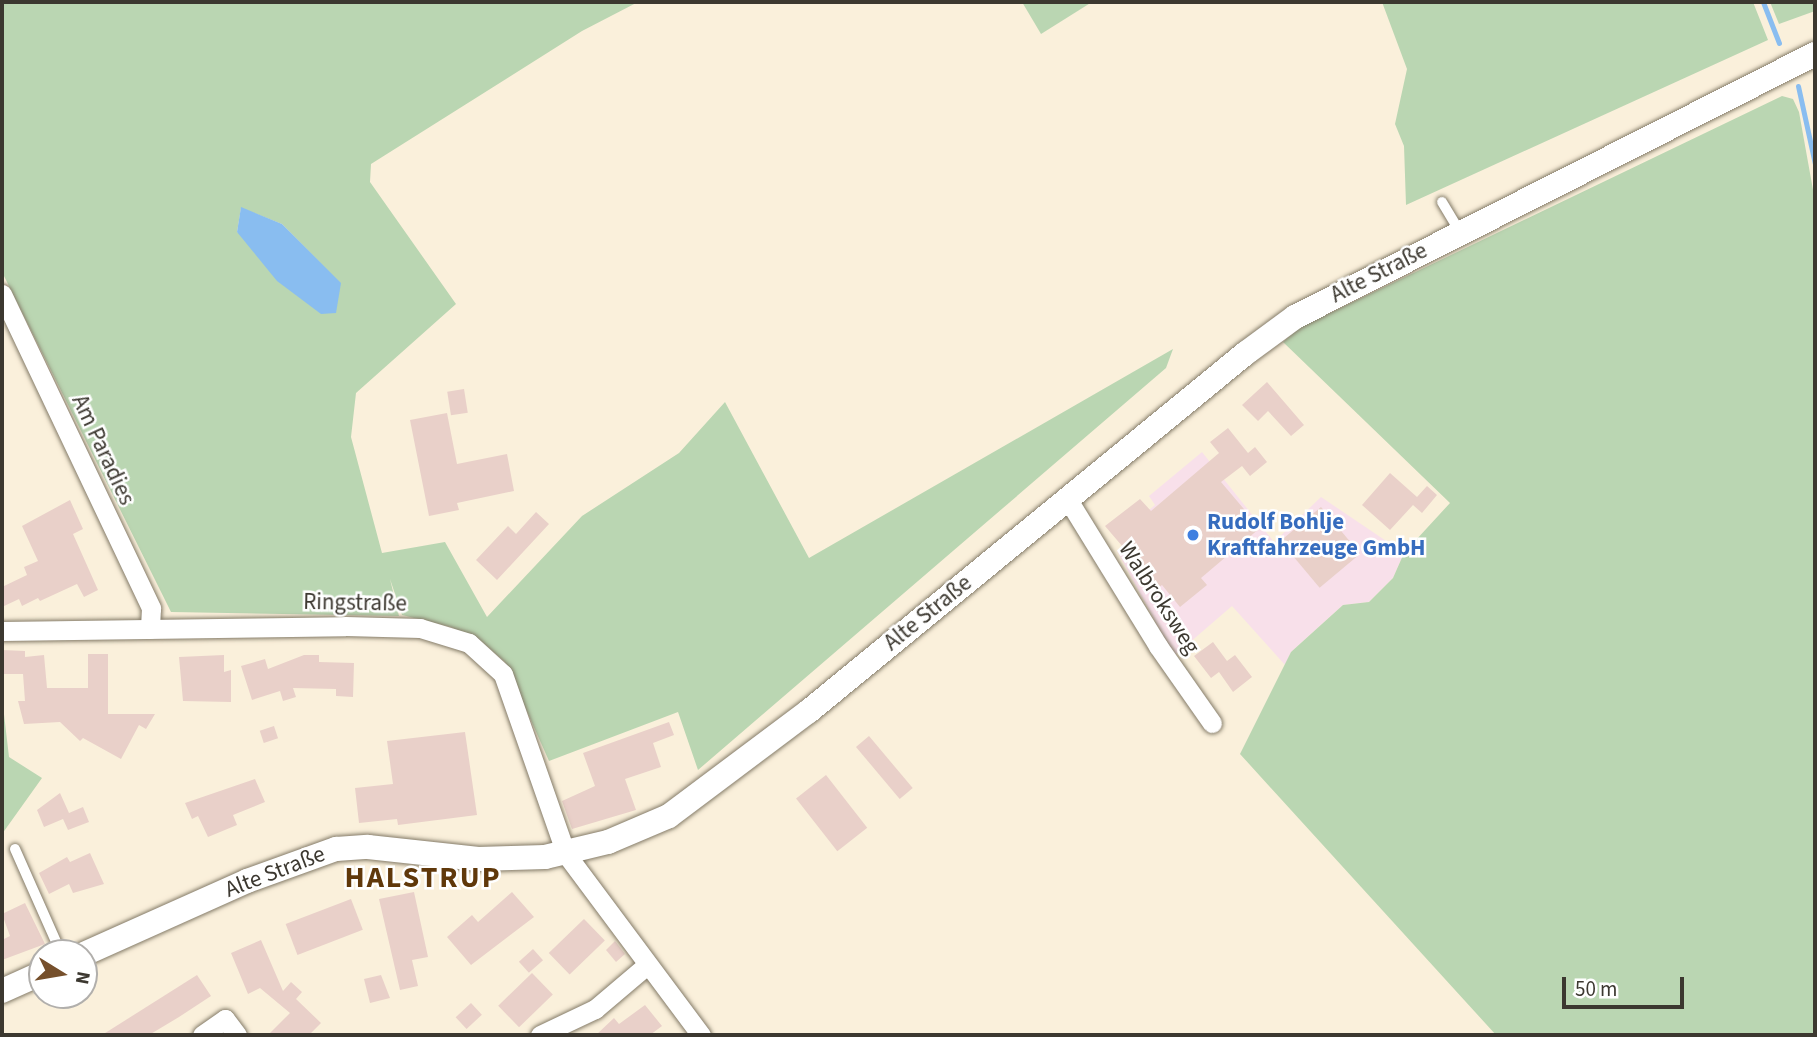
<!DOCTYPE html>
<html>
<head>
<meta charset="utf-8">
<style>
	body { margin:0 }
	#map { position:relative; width:1817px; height:1037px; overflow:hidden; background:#faf0db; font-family:"Source Sans 3",sans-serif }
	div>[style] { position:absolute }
	.industrial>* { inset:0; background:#f8e0ea }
	.green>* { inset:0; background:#bad6b2 }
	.water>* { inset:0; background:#89bdf0 }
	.stream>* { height:5px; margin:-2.5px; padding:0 2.5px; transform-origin:2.5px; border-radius:2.5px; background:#89bdf0 }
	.building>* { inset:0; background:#e9d0c9; transform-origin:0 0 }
	.roads { filter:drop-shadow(0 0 2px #847b68) drop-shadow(0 0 2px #847b68) }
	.service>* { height:10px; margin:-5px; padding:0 5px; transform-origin:5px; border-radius:5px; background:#fff }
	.minor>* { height:19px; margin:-9.5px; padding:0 9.5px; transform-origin:9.5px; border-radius:9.5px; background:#fff }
	.tertiary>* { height:24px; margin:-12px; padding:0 12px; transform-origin:12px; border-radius:12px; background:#fff }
	.dots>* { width:19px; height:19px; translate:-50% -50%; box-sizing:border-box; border:4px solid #fff; border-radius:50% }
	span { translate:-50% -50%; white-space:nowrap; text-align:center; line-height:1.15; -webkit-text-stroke:5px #fff; paint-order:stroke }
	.street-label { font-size:23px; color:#3c3830 }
	.shop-label { font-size:23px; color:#366cbe; font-weight:700 }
	.left { translate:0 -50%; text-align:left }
	.district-label { font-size:30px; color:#60380a; font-weight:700; letter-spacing:2px }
	.frame { position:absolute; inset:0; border:4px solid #3c3830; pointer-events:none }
	.north { position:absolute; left:28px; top:939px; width:70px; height:70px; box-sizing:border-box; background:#fff; border:2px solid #b1afac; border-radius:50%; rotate:101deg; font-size:19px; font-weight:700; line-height:28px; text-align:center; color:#3c3830 }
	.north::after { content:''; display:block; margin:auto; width:24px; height:32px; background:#76502c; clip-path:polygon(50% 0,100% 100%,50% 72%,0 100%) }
	.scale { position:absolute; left:1562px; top:977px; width:122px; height:32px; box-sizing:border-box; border:4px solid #3c3830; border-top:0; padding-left:9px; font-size:21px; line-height:24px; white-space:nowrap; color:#3c3830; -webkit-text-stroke:5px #fff; paint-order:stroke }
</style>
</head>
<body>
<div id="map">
	<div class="industrial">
		<div style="clip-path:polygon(1202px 452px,1274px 542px,1321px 497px,1404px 553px,1393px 578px,1369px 602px,1343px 605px,1291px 652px,1285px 665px,1232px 606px,1174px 656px,1117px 551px,1148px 524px,1149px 510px,1155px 505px,1149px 496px)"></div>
	</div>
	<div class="green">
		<div style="clip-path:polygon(evenodd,2px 2px,638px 2px,582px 31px,371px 164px,370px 182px,456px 304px,356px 393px,351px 437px,382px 553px,445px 542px,487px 617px,582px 516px,679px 453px,725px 402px,809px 558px,1173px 349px,1166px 368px,698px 770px,678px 712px,549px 761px,505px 662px,481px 641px,451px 627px,402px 615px,390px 579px,399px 616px,171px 612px,2px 272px,2px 2px,241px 208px,282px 224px,340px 283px,237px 232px,241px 208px)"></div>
		<div style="clip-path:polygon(1022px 2px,1092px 2px,1041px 34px)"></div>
		<div style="clip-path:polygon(1382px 2px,1753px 2px,1768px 40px,1406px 205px,1404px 146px,1395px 124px,1407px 69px)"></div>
		<div style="clip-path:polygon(1770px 2px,1815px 2px,1815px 11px,1779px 24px)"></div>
		<div style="clip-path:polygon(1782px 96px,1793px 99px,1799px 112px,1815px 201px,1815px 1035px,1496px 1035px,1240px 754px,1291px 652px,1343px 605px,1369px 602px,1393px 578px,1404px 553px,1450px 503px,1283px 342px,1299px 328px)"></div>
		<div style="clip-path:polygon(2px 697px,9px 757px,42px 778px,2px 834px)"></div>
	</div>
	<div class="water">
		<div style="clip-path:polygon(241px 207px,282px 224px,341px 283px,336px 313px,321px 314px,277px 281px,237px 232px)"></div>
	</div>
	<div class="stream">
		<div style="left:1763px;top:2px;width:44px;rotate:68.7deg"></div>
		<div style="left:1798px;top:86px;width:80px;rotate:77.7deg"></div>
	</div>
	<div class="building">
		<div style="clip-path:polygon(1267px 382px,1304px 425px,1291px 436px,1268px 411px,1258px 421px,1242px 405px)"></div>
		<div style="left:464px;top:389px;width:24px;height:17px;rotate:81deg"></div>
		<div style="clip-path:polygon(447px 413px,457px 464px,507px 454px,514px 491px,457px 503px,459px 510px,429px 516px,410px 420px)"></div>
		<div style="clip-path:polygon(1228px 428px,1248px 453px,1255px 447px,1267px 462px,1250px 476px,1242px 466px,1221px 482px,1260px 528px,1201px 578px,1207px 585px,1180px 607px,1162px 585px,1158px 588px,1105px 526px,1140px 499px,1151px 511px,1219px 453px,1210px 442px)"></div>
		<div style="clip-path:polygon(1390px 473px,1417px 497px,1427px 486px,1437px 495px,1422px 513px,1413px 505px,1390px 530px,1362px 505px)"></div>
		<div style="clip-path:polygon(70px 500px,83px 529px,73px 534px,98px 590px,84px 597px,77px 584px,40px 601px,38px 598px,22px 606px,19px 599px,2px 607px,2px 587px,27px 575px,24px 567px,38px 561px,22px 526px)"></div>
		<div style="left:1321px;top:507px;width:61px;height:53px;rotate:50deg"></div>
		<div style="clip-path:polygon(536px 512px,549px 524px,497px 580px,476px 560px,508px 526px,516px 534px)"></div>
		<div style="clip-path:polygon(1213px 642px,1227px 661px,1235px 655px,1252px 677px,1233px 692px,1219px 672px,1211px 678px,1194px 656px)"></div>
		<div style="clip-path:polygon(2px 650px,25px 651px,25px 657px,44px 655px,47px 688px,88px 688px,88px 654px,108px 654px,108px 714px,155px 714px,146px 729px,139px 725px,121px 759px,83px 738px,80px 741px,60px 722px,24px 724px,18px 701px,25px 701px,23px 674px,2px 674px)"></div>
		<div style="clip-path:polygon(224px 655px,224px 672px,231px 670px,231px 702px,183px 701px,179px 657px)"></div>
		<div style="clip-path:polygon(304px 655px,319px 655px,319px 662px,354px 663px,353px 697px,336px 696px,336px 689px,293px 688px,296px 697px,283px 701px,280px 691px,252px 700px,241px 666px,265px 659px,268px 669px)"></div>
		<div style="clip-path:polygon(669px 722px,674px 735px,653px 743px,661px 767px,625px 779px,636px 810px,572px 829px,562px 801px,595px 786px,583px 753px)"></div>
		<div style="left:274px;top:726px;width:13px;height:15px;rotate:72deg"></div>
		<div style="clip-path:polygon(465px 732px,477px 815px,398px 825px,397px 819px,359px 823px,355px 788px,393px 784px,387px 741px)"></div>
		<div style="left:869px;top:736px;width:68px;height:17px;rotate:50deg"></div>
		<div style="left:826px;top:775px;width:67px;height:38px;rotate:52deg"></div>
		<div style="clip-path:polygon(255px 779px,265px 802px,233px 815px,237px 825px,208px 837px,198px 816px,192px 819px,185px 803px)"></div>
		<div style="clip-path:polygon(60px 793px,69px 813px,83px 807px,89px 822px,68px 830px,63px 819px,44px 827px,37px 810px)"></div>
		<div style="clip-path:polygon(90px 853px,104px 884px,73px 893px,69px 884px,49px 894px,39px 873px,67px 857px,70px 862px)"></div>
		<div style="clip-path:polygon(414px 892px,428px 957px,412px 960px,418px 986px,400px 990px,379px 899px)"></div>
		<div style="clip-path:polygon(512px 892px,534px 917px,471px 965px,447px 937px,472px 915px,478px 922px)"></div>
		<div style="left:351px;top:899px;width:33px;height:70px;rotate:69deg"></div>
		<div style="clip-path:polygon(25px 903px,45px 944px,2px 960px,2px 940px,10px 936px,2px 914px)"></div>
		<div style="left:584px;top:919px;width:30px;height:49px;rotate:46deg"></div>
		<div style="clip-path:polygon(261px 940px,283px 991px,291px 982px,302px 992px,296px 999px,321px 1023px,309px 1035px,268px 1035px,290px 1013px,260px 988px,248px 994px,231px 953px)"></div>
		<div style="clip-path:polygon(615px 941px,625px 954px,616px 962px,606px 950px)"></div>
		<div style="left:533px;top:949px;width:15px;height:19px;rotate:48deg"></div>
		<div style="left:532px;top:973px;width:30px;height:47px;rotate:46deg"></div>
		<div style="clip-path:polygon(197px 975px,211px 996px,179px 1017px,149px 1035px,102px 1035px)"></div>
		<div style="clip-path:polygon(381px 975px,390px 998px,370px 1003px,364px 979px)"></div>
		<div style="left:471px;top:1003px;width:16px;height:21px;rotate:47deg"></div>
		<div style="clip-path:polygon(645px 1005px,662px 1026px,650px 1035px,596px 1035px,614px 1018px,619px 1024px)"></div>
	</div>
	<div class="roads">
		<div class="service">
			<div style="left:1442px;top:202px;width:35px;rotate:59deg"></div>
			<div style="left:15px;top:849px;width:114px;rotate:66.1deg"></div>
		</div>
		<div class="minor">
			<div style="left:2px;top:294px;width:348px;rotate:64.6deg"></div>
			<div style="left:151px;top:608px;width:21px;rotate:93deg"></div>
			<div style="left:1067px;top:498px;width:174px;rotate:58.4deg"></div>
			<div style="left:1158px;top:646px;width:94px;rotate:55deg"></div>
			<div style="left:2px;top:631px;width:343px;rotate:-0.8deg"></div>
			<div style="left:345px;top:626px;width:75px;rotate:1.5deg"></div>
			<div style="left:420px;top:628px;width:51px;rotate:17deg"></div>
			<div style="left:469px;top:643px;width:46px;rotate:42.4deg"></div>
			<div style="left:503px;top:674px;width:191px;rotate:70.7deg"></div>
			<div style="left:566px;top:854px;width:226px;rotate:53.3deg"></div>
			<div style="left:202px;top:1035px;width:28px;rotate:-35deg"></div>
			<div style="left:225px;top:1019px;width:20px;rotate:53deg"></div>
			<div style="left:540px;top:1035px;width:61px;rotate:-25.3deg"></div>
			<div style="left:595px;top:1009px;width:68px;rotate:-40.2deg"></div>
		</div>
		<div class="tertiary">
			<div style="left:84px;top:954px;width:179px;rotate:-24.1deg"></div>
			<div style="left:247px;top:881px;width:95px;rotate:-19.8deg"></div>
			<div style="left:336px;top:849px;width:32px;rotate:-4deg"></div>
			<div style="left:368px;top:847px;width:111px;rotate:6.2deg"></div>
			<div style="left:478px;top:859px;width:67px;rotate:-1.7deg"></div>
			<div style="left:545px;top:857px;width:65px;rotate:-13.4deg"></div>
			<div style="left:608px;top:842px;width:66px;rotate:-23.1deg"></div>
			<div style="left:669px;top:816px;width:175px;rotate:-36.9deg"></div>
			<div style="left:809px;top:711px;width:565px;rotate:-39.33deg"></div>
			<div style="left:1246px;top:353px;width:61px;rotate:-36.3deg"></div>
			<div style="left:1295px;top:317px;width:583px;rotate:-26.83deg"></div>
			<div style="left:2px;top:991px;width:44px;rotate:-24.2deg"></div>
		</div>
	</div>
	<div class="dots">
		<div style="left:1193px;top:535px;background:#3f7fe0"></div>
	</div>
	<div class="street-label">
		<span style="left:1379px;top:273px;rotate:-27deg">Alte Straße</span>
		<span style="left:103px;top:450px;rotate:65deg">Am Paradies</span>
		<span style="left:1159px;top:598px;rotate:57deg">Walbroksweg</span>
		<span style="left:355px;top:603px;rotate:1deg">Ringstraße</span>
		<span style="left:928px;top:613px;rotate:-39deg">Alte Straße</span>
		<span style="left:275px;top:872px;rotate:-21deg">Alte Straße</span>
	</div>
	<div class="shop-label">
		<span class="left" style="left:1207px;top:535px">Rudolf Bohlje<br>Kraftfahrzeuge GmbH</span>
	</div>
	<div class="district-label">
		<span style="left:423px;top:878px">HALSTRUP</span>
	</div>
	<div class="frame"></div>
	<div class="north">N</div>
	<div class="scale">50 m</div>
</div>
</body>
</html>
